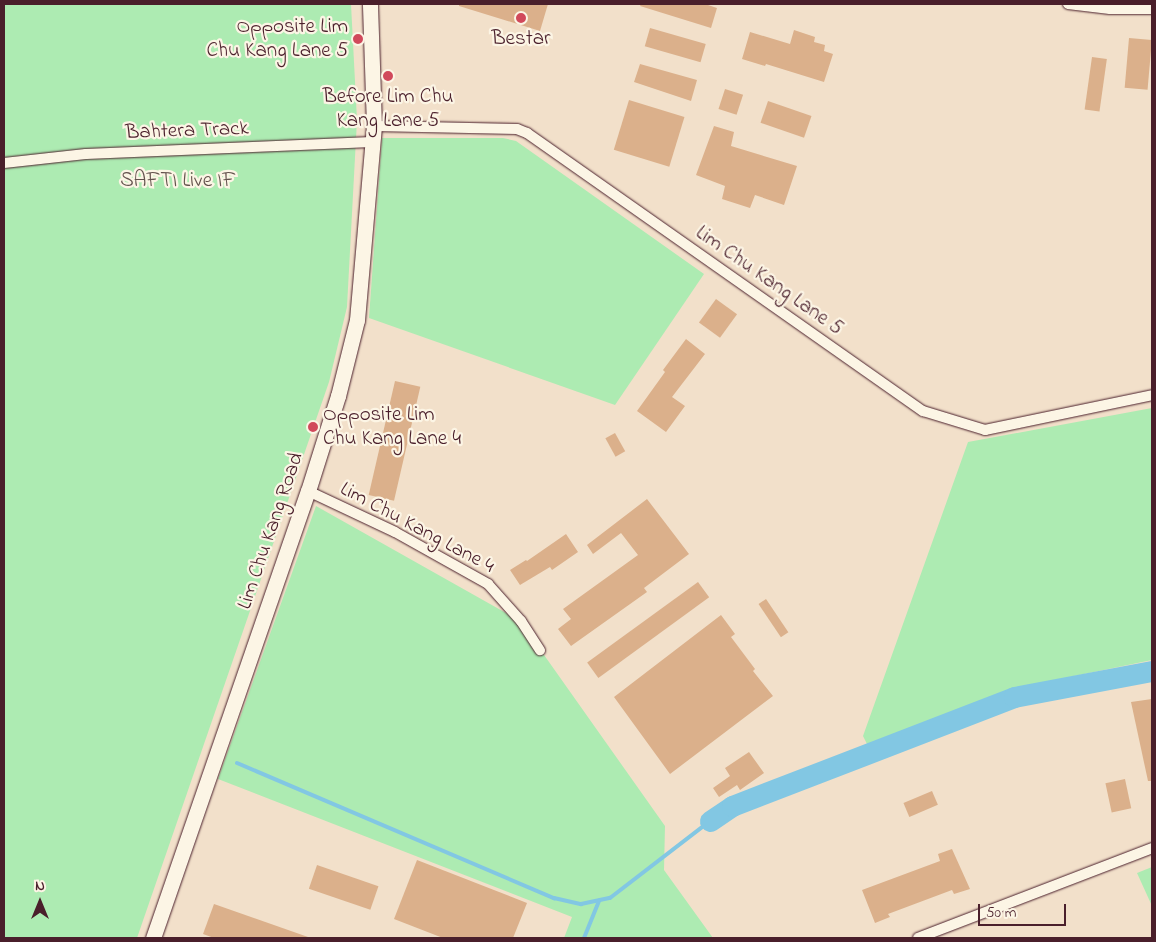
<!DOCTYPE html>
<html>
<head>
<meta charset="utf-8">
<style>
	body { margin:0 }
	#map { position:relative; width:1156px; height:942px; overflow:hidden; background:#f2e0ca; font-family:"Indie Flower",sans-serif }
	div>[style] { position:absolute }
	.green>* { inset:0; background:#adebb2 }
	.stream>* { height:4px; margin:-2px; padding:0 2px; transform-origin:2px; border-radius:2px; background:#82c7e3 }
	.river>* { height:21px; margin:-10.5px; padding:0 10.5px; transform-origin:10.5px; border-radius:10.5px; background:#82c7e3 }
	.building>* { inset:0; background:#dbb08b; transform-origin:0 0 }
	.roads { filter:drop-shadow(0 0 1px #4a1f2b) drop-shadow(0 0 1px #4a1f2b) }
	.street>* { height:10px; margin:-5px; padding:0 5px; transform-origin:5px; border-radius:5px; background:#fcf5e5 }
	.secondary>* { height:15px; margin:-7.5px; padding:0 7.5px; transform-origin:7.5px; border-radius:7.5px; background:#fcf5e5 }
	.dots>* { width:14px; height:14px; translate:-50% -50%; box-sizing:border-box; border:2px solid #fcf5e5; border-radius:50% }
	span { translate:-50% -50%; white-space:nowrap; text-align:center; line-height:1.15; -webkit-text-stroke:4.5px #fcf5e5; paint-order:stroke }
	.poi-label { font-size:21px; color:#4a1f2b }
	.right { translate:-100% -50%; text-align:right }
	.left { translate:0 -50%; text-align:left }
	.street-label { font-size:21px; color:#4a1f2b }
	.park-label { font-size:21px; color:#63524d }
	.frame { position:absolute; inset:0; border:5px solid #4a1f2b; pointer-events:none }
	.north { position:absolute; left:15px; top:877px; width:50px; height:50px; -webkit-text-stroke:4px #fcf5e5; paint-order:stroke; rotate:0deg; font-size:14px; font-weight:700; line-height:20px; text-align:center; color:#4a1f2b }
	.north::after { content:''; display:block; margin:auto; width:18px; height:22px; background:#4a1f2b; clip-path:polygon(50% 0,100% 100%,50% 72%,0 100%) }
	.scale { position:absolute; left:978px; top:904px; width:88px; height:22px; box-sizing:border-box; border:2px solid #4a1f2b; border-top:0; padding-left:6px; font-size:15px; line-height:18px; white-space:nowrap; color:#4a1f2b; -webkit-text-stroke:4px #fcf5e5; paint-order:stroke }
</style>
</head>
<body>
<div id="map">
	<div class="green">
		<div style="clip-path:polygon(4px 4px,351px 4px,357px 120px,347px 307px,329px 382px,137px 938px,4px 938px)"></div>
		<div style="clip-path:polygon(382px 138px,503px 138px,516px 141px,704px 274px,615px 405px,369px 318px)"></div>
		<div style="clip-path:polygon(1152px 408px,1152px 660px,1016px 688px,867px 744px,863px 736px,968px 442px)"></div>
		<div style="clip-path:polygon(316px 506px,520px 621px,665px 826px,664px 870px,713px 938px,564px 938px,572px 917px,218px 779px)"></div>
		<div style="clip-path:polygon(1152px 867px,1152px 906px,1137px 873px)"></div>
	</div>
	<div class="stream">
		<div style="left:237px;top:763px;width:345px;rotate:23.1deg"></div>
		<div style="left:554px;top:898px;width:28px;rotate:13deg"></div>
		<div style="left:581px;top:904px;width:30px;rotate:-12deg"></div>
		<div style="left:610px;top:898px;width:126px;rotate:-37.6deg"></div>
		<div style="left:584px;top:938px;width:40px;rotate:-68deg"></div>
	</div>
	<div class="river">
		<div style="left:710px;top:821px;width:27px;rotate:-34deg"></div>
		<div style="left:732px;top:806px;width:302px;rotate:-21.1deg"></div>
		<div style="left:1014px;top:697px;width:140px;rotate:-10.7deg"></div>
	</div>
	<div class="building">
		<div style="clip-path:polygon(459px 4px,548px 4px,540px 31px,459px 6px)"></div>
		<div style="clip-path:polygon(641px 4px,705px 4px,717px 8px,711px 28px,640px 6px)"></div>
		<div style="left:650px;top:28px;width:58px;height:19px;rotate:16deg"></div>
		<div style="clip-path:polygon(794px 30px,815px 37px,814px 42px,825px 45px,824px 51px,833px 54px,824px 82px,766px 64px,765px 66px,742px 59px,750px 32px,790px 44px)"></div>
		<div style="left:1129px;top:38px;width:23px;height:50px;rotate:5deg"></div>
		<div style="left:1092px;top:57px;width:15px;height:53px;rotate:8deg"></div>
		<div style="clip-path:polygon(640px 64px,697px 80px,691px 101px,634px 82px)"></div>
		<div style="left:725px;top:89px;width:19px;height:21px;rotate:18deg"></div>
		<div style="left:629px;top:100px;width:58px;height:52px;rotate:17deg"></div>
		<div style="left:768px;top:101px;width:46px;height:23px;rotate:19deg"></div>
		<div style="clip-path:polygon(714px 126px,734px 132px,731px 146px,797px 166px,784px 205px,755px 195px,750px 208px,722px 199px,725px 186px,696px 175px)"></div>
		<div style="left:716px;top:299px;width:26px;height:29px;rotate:36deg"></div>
		<div style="clip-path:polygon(686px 339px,705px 354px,672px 397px,685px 406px,666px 432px,637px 411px,665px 372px,663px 370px)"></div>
		<div style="left:395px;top:381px;width:26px;height:117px;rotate:13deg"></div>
		<div style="left:615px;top:433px;width:21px;height:11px;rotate:61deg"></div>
		<div style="clip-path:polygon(647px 499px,689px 554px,644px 588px,647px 592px,571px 646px,558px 629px,571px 619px,563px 609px,638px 555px,621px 533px,593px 554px,587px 545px)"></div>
		<div style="clip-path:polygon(566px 534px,578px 552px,552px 570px,550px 567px,520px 585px,510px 570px,526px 560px,527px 561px)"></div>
		<div style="left:698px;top:582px;width:19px;height:137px;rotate:54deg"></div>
		<div style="left:766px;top:599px;width:40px;height:9px;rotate:56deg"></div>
		<div style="clip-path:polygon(721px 615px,735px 634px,731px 637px,755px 669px,753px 671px,773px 696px,670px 774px,614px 697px)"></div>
		<div style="clip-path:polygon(1152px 699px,1152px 781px,1148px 781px,1131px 702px)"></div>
		<div style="clip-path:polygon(749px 752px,764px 773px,740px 790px,737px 785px,719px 797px,713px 788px,730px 776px,725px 768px)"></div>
		<div style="left:1125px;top:779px;width:30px;height:20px;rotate:78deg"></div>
		<div style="left:932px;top:791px;width:15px;height:31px;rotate:67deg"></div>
		<div style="clip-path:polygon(952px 849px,970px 889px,954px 894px,952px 890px,888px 914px,890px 917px,875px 923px,862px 890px,940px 861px,938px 854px)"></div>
		<div style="clip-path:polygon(417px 860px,527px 903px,513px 938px,443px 938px,394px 919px)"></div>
		<div style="left:317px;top:865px;width:65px;height:25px;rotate:19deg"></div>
		<div style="clip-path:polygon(214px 904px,308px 937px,308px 938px,214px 938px,203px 934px)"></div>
	</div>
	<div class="roads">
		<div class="street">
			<div style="left:1068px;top:4px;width:42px;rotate:6.8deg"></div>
			<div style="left:1110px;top:9px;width:42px"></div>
			<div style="left:374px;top:126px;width:143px;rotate:1.2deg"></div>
			<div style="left:517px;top:129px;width:11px;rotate:22deg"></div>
			<div style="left:527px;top:133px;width:484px;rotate:35.1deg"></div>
			<div style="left:923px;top:411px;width:65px;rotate:17deg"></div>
			<div style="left:985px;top:430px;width:171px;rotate:-11.8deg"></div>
			<div style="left:4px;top:163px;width:82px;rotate:-6.3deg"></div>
			<div style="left:86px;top:154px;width:286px;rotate:-2.4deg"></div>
			<div style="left:308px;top:491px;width:96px;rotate:25.2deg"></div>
			<div style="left:395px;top:532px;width:107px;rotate:29.2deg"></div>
			<div style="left:488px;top:584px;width:50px;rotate:48.3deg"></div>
			<div style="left:521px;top:621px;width:35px;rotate:57deg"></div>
			<div style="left:918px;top:938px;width:251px;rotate:-21deg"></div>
		</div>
		<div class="secondary">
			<div style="left:153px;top:938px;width:473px;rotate:-70.9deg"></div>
			<div style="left:308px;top:491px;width:100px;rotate:-72.5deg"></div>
			<div style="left:338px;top:396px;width:78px;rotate:-76deg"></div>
			<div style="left:357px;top:320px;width:195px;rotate:-85deg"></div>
			<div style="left:374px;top:126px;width:122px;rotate:-91.9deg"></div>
		</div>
	</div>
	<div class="dots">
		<div style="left:521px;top:18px;background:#d1495b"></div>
		<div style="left:358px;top:39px;background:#d1495b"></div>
		<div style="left:388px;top:76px;background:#d1495b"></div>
		<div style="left:313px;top:427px;background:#d1495b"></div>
	</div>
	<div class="poi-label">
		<span class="right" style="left:348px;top:39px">Opposite Lim<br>Chu Kang Lane 5</span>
		<span style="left:521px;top:39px">Bestar</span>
		<span style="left:388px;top:109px">Before Lim Chu<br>Kang Lane 5</span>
		<span class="left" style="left:323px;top:427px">Opposite Lim<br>Chu Kang Lane 4</span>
	</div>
	<div class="street-label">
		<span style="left:187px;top:131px;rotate:-2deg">Bahtera Track</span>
		<span style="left:769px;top:281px;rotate:35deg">Lim Chu Kang Lane 5</span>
		<span style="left:417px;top:528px;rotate:28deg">Lim Chu Kang Lane 4</span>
		<span style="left:271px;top:531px;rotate:-71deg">Lim Chu Kang Road</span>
	</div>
	<div class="park-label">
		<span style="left:178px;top:181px">SAFTI Live IF</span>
	</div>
	<div class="frame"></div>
	<div class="north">N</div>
	<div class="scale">50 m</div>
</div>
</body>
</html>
